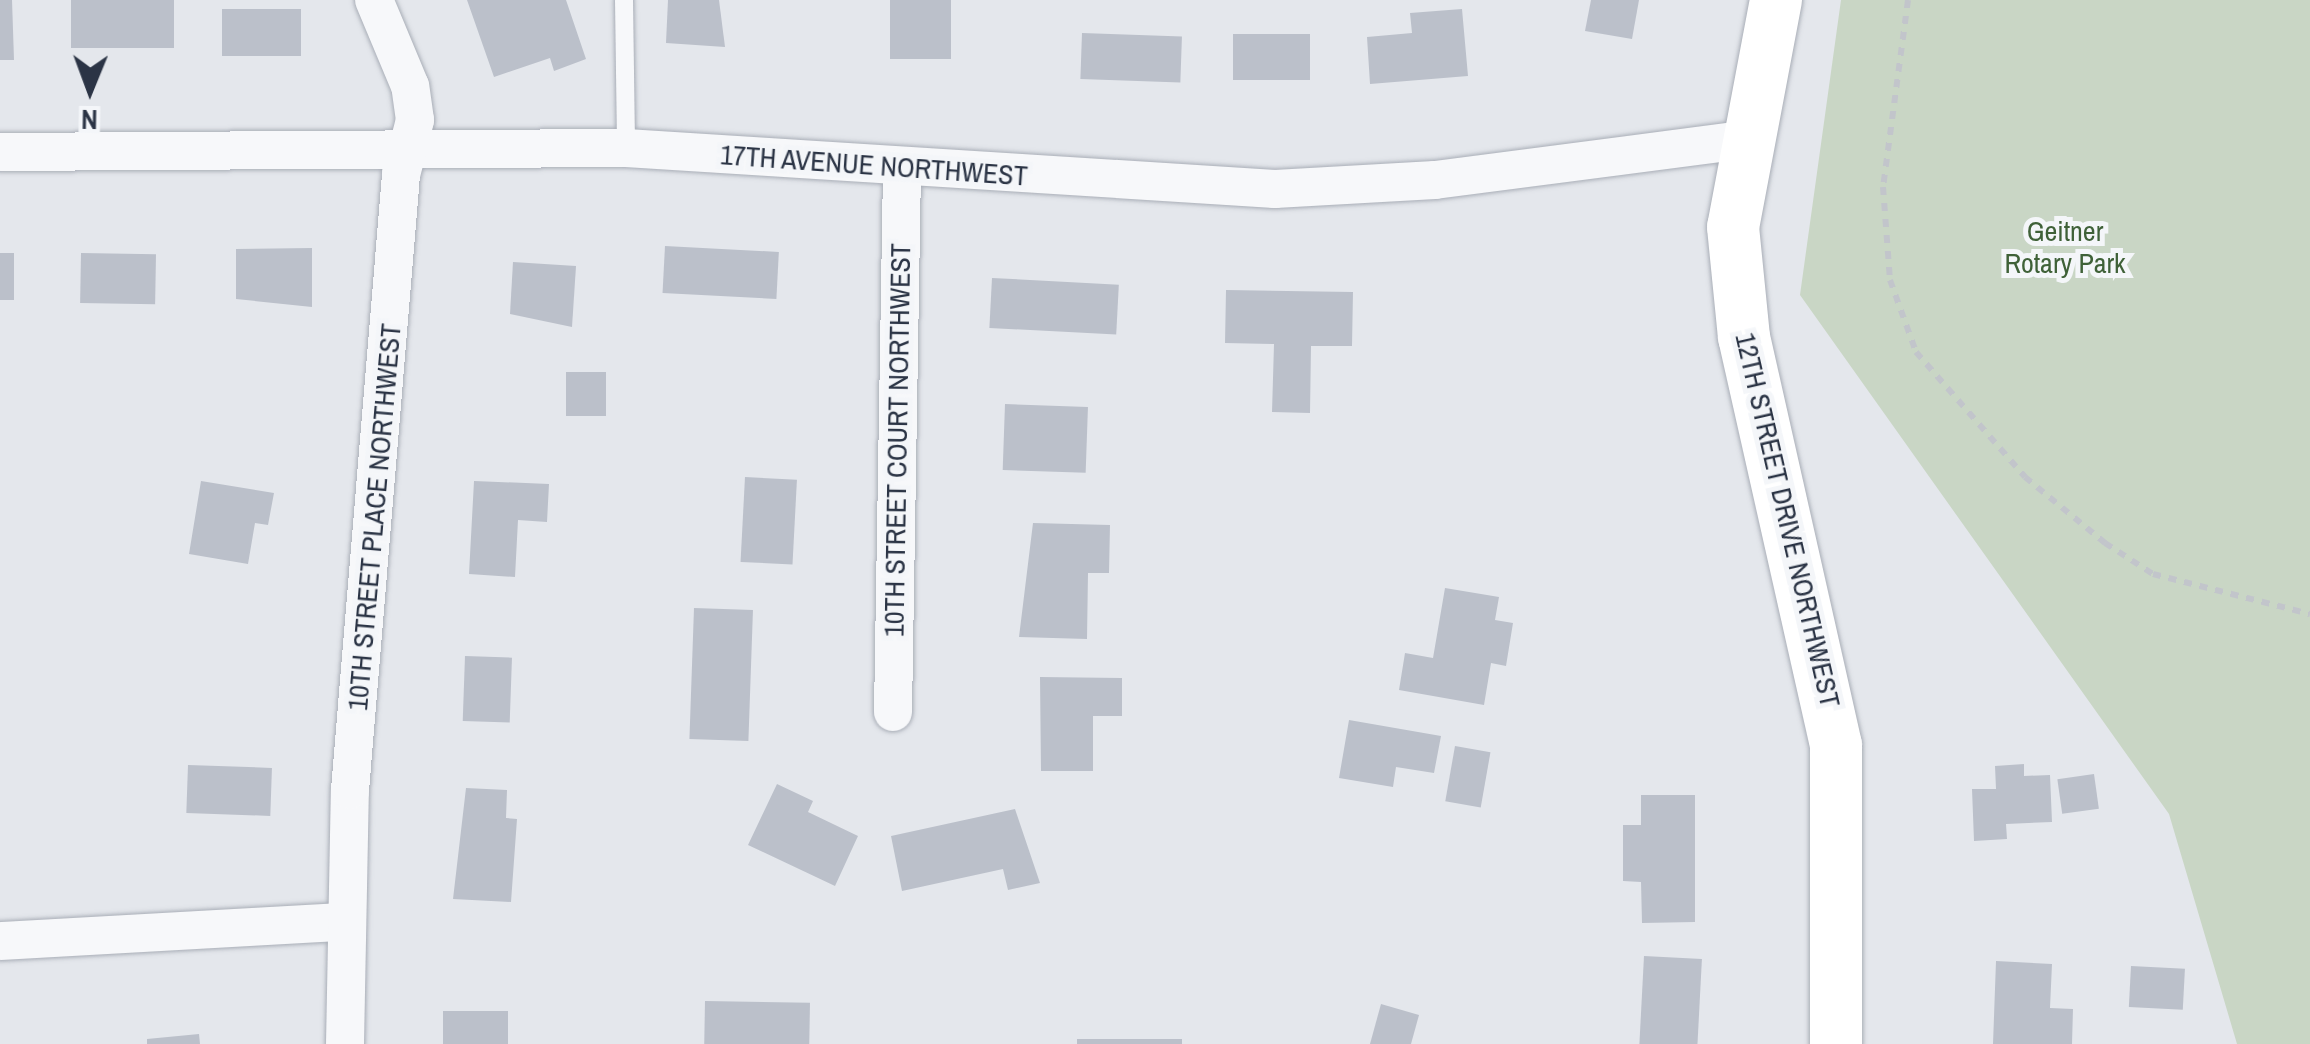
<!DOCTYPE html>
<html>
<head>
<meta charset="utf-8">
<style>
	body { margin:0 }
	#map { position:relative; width:2310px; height:1044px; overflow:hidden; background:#e4e7ec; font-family:"Archivo Narrow",sans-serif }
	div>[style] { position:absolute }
	.green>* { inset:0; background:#c9d6c5 }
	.building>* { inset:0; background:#bbc0ca; transform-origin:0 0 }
	.path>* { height:6px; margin-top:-3px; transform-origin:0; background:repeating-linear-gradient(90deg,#c2c5cb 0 8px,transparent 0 16px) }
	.roads { filter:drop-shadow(0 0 2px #a9aeb7) drop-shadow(0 0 2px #a9aeb7) }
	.lane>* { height:18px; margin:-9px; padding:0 9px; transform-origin:9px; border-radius:9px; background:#f7f8fa }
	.street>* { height:38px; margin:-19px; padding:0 19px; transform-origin:19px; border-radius:19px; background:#f7f8fa }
	.secondary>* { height:52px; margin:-26px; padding:0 26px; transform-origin:26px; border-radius:26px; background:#fff }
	span { translate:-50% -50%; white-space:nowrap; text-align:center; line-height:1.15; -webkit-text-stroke:10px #f4f6f9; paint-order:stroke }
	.street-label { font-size:28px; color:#2b3445 }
	.park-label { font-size:28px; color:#3f6138 }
	.north { position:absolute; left:40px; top:40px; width:100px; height:100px; -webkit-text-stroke:8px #f4f6f9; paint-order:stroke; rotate:181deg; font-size:28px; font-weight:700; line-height:40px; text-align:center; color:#2b3445 }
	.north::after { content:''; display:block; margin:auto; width:35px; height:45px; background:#2b3445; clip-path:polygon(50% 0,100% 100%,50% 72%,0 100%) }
</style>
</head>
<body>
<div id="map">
	<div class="green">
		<div style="clip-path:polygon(1841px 0,2310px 0,2310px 1044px,2237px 1044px,2169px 814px,1800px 295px)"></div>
	</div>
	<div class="building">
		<div style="clip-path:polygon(0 0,12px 0,14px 60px,0 60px)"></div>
		<div style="left:71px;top:0;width:103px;height:48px"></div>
		<div style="clip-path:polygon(467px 0,566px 0,586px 59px,554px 71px,550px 58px,494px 77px)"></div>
		<div style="clip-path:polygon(668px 0,719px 0,725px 47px,666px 43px)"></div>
		<div style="left:890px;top:0;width:61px;height:59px"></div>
		<div style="clip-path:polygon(1591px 0,1639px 0,1632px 39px,1585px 31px)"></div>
		<div style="left:222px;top:9px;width:79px;height:47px"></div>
		<div style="clip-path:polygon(1462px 9px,1468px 76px,1370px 84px,1367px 37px,1412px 33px,1410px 13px)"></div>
		<div style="left:1082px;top:33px;width:100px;height:46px;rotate:2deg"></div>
		<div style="left:1233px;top:34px;width:77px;height:46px"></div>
		<div style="left:665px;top:246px;width:114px;height:47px;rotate:3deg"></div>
		<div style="clip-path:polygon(312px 248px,312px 307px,236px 299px,236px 249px)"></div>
		<div style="left:0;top:253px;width:14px;height:47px"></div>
		<div style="left:81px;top:253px;width:75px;height:50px;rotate:1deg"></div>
		<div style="clip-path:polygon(513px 262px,576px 266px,572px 327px,510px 314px)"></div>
		<div style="left:992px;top:278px;width:127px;height:50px;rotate:3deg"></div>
		<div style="clip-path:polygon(1226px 290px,1353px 292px,1352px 346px,1311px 346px,1310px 413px,1272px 412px,1274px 344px,1225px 343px)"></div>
		<div style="left:566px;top:372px;width:40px;height:44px"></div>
		<div style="left:1005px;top:404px;width:83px;height:66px;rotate:2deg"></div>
		<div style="left:745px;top:477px;width:52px;height:85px;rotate:3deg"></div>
		<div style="clip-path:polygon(201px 481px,274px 493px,268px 525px,255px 523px,248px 564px,189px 554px)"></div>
		<div style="clip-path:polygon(474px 481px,549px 484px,547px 522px,518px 520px,515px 577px,469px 574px)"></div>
		<div style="clip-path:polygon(1033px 523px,1110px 525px,1109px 573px,1088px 573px,1087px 639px,1019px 637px)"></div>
		<div style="clip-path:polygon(1445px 588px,1499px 597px,1495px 620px,1513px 623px,1506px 666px,1491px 663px,1484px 705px,1399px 690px,1405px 653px,1433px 658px)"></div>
		<div style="left:694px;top:608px;width:59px;height:131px;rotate:2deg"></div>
		<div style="left:465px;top:656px;width:47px;height:65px;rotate:2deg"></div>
		<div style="clip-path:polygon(1040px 677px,1122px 678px,1122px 716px,1093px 716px,1093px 771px,1041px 771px)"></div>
		<div style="clip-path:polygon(1349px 720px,1441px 736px,1434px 773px,1396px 767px,1393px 787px,1339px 778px)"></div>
		<div style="left:1455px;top:746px;width:36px;height:56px;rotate:10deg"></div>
		<div style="clip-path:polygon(2024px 764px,2024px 776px,2050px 775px,2052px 822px,2006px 824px,2007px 839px,1974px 841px,1972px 789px,1996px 789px,1995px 766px)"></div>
		<div style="left:188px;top:765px;width:84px;height:48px;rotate:2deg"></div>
		<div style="left:2094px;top:774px;width:35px;height:37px;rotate:82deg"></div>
		<div style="clip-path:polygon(777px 784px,813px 801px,808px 812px,858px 836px,835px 886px,748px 845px)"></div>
		<div style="clip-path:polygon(466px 788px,507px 790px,506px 818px,517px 819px,511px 902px,453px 899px)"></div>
		<div style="clip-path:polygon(1641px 795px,1695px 795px,1695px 922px,1642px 923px,1641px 882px,1623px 881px,1623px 825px,1641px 825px)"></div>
		<div style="clip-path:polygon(1015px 809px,1040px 883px,1008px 890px,1003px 869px,902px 891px,891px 836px)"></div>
		<div style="left:1644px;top:956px;width:58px;height:88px;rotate:3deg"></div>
		<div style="clip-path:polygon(1996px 961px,2052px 964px,2050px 1008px,2073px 1009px,2072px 1044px,1993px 1044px)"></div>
		<div style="left:2131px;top:966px;width:54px;height:41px;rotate:3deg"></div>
		<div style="left:705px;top:1001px;width:105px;height:43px;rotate:1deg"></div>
		<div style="clip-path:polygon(1381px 1004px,1419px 1015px,1411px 1044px,1370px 1044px)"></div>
		<div style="left:443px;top:1011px;width:65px;height:33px"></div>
		<div style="clip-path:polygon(199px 1034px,200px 1044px,147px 1044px,147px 1039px)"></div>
		<div style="left:1077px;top:1039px;width:105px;height:5px"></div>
	</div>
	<div class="path">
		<div style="left:1908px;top:0;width:189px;rotate:97.6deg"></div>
		<div style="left:1883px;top:187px;width:93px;rotate:85.7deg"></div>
		<div style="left:1890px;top:280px;width:77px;rotate:70.1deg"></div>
		<div style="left:1916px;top:352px;width:166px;rotate:48.9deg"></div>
		<div style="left:2025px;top:477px;width:104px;rotate:39.5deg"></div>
		<div style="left:2105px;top:543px;width:57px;rotate:32.9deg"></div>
		<div style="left:2153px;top:574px;width:162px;rotate:14.3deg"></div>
	</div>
	<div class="roads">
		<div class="lane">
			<div style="left:624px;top:0;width:148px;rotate:89.2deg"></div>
		</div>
		<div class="street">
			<div style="left:0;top:152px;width:626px;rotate:-0.37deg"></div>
			<div style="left:626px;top:148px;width:650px;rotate:3.61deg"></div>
			<div style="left:1275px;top:189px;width:160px;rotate:-3.2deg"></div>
			<div style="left:1435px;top:180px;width:313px;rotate:-7.4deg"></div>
			<div style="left:893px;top:712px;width:544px;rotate:-89.05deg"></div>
			<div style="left:0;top:941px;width:346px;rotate:-3.2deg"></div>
			<div style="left:345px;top:1044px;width:254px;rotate:-88.9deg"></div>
			<div style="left:350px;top:790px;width:617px;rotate:-85.26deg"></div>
			<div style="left:401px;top:175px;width:57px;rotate:-75.7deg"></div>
			<div style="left:415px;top:120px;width:34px;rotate:-98deg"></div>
			<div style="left:410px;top:86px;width:93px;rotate:-112.7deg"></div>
		</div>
		<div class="secondary">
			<div style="left:1776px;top:0;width:231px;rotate:100.7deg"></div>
			<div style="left:1733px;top:227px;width:111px;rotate:84.3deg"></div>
			<div style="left:1744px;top:337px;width:418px;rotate:77.3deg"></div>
			<div style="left:1836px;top:745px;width:299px;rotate:90deg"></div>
		</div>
	</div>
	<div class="street-label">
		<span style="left:874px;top:165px;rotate:4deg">17TH AVENUE NORTHWEST</span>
		<span style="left:897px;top:440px;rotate:-89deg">10TH STREET COURT NORTHWEST</span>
		<span style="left:374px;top:517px;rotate:-85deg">10TH STREET PLACE NORTHWEST</span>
		<span style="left:1788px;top:520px;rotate:77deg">12TH STREET DRIVE NORTHWEST</span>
	</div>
	<div class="park-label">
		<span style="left:2065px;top:247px">Geitner<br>Rotary Park</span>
	</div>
	<div class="north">N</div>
</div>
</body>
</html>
